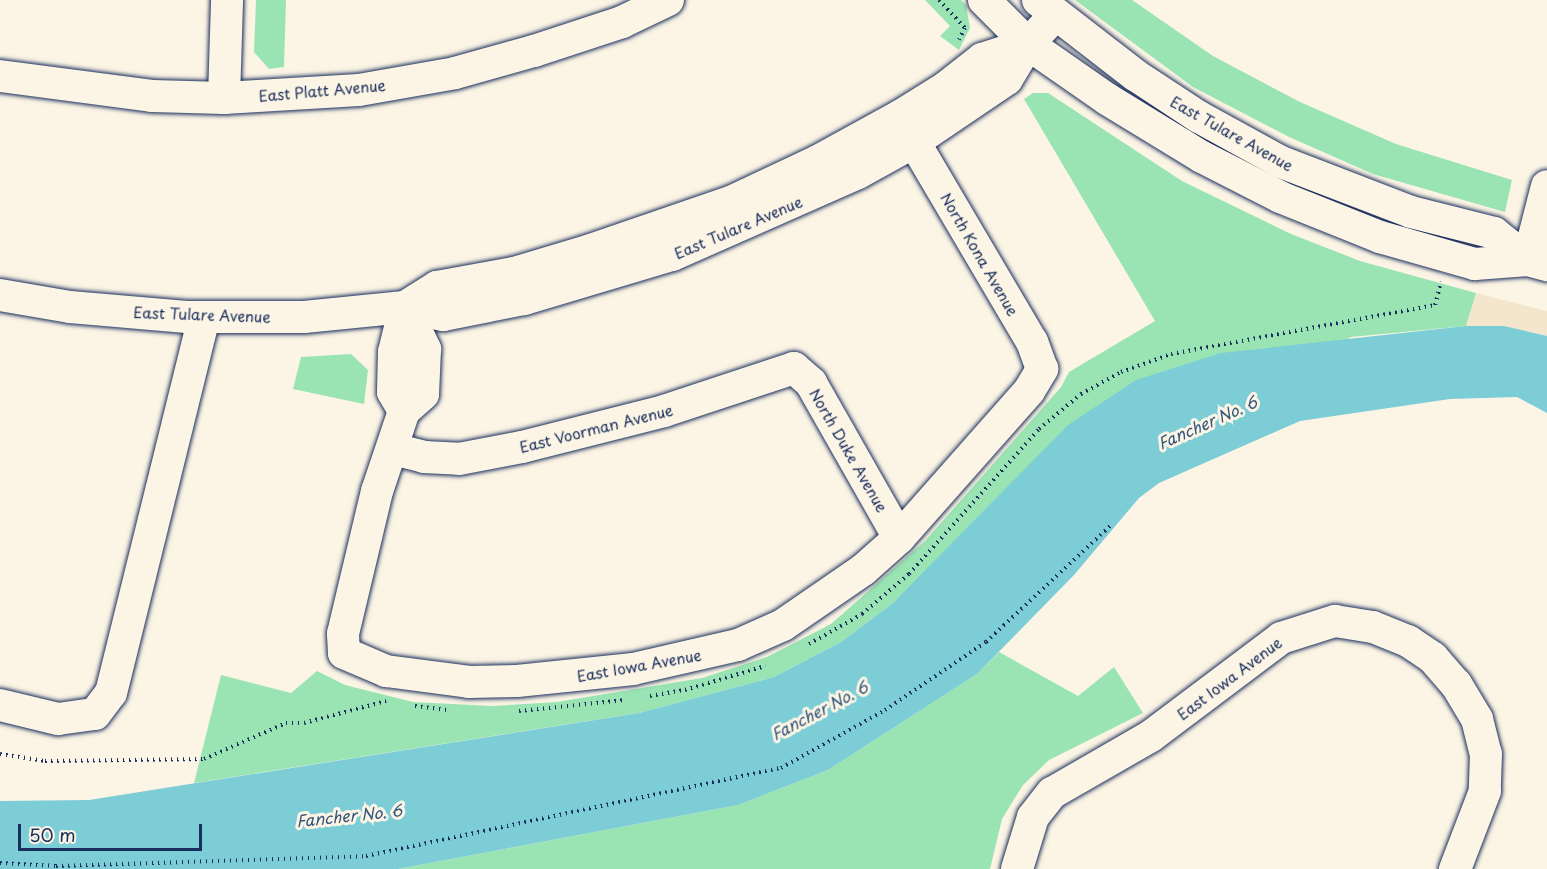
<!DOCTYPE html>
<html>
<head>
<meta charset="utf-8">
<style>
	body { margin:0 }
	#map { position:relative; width:1547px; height:869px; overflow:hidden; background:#fcf5e5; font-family:"Playpen Sans",sans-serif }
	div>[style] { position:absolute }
	.built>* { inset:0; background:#f4e6cd }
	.green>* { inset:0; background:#9ae4b3 }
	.water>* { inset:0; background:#7ccdd6 }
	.path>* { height:4px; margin-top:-2px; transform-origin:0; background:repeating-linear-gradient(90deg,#1b2f5e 0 1.5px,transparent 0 6px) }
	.roads { filter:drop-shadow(0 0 2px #1b2f5e) drop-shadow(0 0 2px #1b2f5e) }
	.minor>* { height:32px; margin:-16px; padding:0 16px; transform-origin:16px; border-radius:16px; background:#fcf5e5 }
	span { translate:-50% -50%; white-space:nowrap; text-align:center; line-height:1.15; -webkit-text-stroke:6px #fcf5e5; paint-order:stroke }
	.street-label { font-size:15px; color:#1b2f5e }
	.water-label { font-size:16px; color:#33567c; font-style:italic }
	.scale { position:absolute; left:18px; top:824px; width:184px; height:27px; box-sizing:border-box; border:3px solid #1b2f5e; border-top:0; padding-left:8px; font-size:18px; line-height:21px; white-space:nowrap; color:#1b2f5e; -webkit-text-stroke:4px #fcf5e5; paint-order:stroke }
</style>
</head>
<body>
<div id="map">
	<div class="built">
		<div style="clip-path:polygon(1476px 293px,1547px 311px,1547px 336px,1504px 326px,1466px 326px)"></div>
	</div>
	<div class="green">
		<div style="clip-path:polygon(256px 0,286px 0,284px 67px,269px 69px,254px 52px)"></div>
		<div style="clip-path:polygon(925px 0,961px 0,966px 5px,970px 28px,959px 50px,940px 36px,950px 26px)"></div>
		<div style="clip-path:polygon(1075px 0,1132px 0,1213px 56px,1300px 102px,1396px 144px,1512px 180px,1505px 212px,1373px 174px,1289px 137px,1193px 87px)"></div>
		<div style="clip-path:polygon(1033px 93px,1048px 93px,1182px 181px,1291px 234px,1360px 261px,1476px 293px,1466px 326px,1351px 337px,944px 554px,893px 603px,841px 642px,774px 677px,639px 713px,194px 783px,221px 675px,291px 693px,317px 671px,345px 685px,413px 702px,492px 706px,557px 702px,702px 678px,767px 657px,831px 624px,925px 541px,1061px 387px,1069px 372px,1155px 321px,1024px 99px)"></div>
		<div style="clip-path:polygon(351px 354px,368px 370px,364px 404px,293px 389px,301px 357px)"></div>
		<div style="clip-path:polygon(999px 652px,1078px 696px,1114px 667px,1143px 713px,1049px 760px,1023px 785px,1002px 819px,990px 869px,398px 869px,738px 805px,828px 770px,977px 674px)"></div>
	</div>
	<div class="water">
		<div style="clip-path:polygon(1466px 326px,1504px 326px,1547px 336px,1547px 413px,1517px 397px,1450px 399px,1300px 421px,1159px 483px,1139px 498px,1074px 575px,977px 674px,828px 770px,738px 805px,398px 869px,0 869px,0 801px,89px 800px,639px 713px,774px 677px,841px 642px,893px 603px,1068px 425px,1136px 380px,1221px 353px)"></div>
	</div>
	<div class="path">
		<div style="left:939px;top:0;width:38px;rotate:47deg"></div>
		<div style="left:965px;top:28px;width:13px;rotate:117deg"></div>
		<div style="left:809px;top:644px;width:61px;rotate:-29.5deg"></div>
		<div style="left:862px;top:614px;width:62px;rotate:-40.4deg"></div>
		<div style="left:909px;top:574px;width:195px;rotate:-48.1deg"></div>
		<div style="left:1039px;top:429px;width:55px;rotate:-39.8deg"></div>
		<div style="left:1081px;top:394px;width:46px;rotate:-28.8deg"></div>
		<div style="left:1121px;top:372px;width:53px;rotate:-19.8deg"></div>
		<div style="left:1171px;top:354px;width:269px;rotate:-10.5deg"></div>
		<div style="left:1435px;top:305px;width:24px;rotate:-75deg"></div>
		<div style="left:650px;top:696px;width:36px;rotate:-10deg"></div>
		<div style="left:685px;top:690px;width:84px;rotate:-16.7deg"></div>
		<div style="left:415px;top:706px;width:34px;rotate:7deg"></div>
		<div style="left:519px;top:711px;width:107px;rotate:-5.9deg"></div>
		<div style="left:0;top:754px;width:46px;rotate:8.8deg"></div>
		<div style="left:45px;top:761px;width:159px;rotate:-0.7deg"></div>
		<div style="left:204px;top:759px;width:90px;rotate:-23.7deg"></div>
		<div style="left:286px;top:723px;width:18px"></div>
		<div style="left:304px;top:723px;width:85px;rotate:-15deg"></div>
		<div style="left:0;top:863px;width:56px;rotate:3.1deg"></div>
		<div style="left:56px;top:866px;width:310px;rotate:-1.8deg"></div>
		<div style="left:366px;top:856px;width:424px;rotate:-12deg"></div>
		<div style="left:781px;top:768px;width:119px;rotate:-29.1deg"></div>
		<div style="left:885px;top:710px;width:122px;rotate:-34deg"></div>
		<div style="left:986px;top:642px;width:170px;rotate:-43.1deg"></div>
	</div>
	<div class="roads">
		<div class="minor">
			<div style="left:984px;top:0;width:62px;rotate:45deg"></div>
			<div style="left:1028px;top:44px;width:96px;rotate:34.8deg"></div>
			<div style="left:1107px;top:99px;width:111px;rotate:31.4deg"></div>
			<div style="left:1202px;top:157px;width:88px;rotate:27.1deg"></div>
			<div style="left:1280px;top:197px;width:108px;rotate:21.8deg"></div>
			<div style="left:1380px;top:237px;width:99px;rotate:15.9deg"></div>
			<div style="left:1475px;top:264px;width:53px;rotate:-4.3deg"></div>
			<div style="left:1528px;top:260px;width:20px;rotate:15deg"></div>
			<div style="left:1038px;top:0;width:123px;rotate:37.7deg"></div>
			<div style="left:1135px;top:75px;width:77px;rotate:33.3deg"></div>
			<div style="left:1199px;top:117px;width:94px;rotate:28.8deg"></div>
			<div style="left:1281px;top:162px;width:139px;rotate:21deg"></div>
			<div style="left:1411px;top:212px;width:86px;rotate:14.2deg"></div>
			<div style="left:1494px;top:233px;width:43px;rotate:38.5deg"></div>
			<div style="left:0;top:76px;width:153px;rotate:7.5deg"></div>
			<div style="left:152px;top:96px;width:72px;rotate:1.6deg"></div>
			<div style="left:224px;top:98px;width:135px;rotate:-3.4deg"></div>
			<div style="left:359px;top:90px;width:97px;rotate:-10deg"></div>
			<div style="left:455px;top:73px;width:82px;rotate:-15.6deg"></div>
			<div style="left:534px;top:51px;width:93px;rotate:-18.2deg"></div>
			<div style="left:622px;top:22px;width:51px;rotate:-25.6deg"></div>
			<div style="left:224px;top:98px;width:98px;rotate:-88.2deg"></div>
			<div style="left:1528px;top:260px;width:76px;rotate:-75.6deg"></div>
			<div style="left:0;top:295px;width:71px;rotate:9.7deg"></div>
			<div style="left:70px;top:307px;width:117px;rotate:4.9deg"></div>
			<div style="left:187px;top:317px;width:117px"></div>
			<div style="left:304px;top:317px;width:101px;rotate:-5.7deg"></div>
			<div style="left:405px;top:307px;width:39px;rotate:12deg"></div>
			<div style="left:443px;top:315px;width:83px;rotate:-11.2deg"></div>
			<div style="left:524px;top:299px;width:154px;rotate:-16.6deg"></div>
			<div style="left:672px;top:255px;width:203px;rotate:-23.8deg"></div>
			<div style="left:858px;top:173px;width:64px;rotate:-29deg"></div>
			<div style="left:914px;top:142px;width:112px;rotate:-34.1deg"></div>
			<div style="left:1007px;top:79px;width:41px;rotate:-59deg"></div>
			<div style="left:1028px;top:44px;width:40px;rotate:-47deg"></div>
			<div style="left:405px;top:307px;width:47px;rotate:64.5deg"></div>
			<div style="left:425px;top:349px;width:45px;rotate:92.5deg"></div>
			<div style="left:423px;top:394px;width:25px;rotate:138deg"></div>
			<div style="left:404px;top:411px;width:84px;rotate:108.6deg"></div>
			<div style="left:377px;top:491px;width:147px;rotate:103.4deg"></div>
			<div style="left:343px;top:634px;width:19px;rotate:87deg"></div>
			<div style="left:344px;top:653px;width:46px;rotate:23.2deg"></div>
			<div style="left:386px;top:671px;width:84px;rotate:7.5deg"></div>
			<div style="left:469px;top:682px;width:48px;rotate:-1.2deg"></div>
			<div style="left:517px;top:681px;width:117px;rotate:-5.9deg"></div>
			<div style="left:633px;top:669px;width:108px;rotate:-12.9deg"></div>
			<div style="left:738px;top:645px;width:49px;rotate:-24deg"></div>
			<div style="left:783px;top:625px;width:97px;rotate:-34.5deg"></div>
			<div style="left:863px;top:570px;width:48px;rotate:-41.6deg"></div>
			<div style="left:899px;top:538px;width:196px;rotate:-48.5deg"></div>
			<div style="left:1029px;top:391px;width:26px;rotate:-59deg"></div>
			<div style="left:1042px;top:369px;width:29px;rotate:-110deg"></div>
			<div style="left:1032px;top:342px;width:232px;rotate:-120.5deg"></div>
			<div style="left:405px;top:307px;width:38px;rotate:-32deg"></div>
			<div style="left:437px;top:287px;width:78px;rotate:-10.3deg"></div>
			<div style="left:514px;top:273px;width:80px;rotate:-16.6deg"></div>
			<div style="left:591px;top:250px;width:150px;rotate:-19deg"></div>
			<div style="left:733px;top:201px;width:94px;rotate:-25.2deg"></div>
			<div style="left:818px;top:161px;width:94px;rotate:-28.8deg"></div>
			<div style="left:900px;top:116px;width:53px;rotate:-31.9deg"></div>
			<div style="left:945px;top:88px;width:47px;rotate:-38.1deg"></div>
			<div style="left:982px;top:59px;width:48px;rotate:-18.1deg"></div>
			<div style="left:404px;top:411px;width:22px;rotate:-120deg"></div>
			<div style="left:393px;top:392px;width:40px;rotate:-88.6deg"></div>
			<div style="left:394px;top:352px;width:46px;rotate:-76.3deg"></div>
			<div style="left:393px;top:449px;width:32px;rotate:14deg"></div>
			<div style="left:424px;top:457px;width:35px;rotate:3deg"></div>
			<div style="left:459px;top:459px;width:64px;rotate:-10.8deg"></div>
			<div style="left:522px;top:447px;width:146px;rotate:-14.2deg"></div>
			<div style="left:664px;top:411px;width:137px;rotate:-18.3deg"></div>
			<div style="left:794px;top:368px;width:23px;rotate:41deg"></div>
			<div style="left:811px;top:383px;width:178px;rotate:60.4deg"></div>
			<div style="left:0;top:705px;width:60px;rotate:13.6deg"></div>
			<div style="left:58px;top:719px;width:37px;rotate:-8deg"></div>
			<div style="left:95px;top:714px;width:26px;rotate:-53deg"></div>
			<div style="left:111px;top:693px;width:387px;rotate:-76.1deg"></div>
			<div style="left:1017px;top:869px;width:54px;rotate:-72.9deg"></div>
			<div style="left:1033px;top:817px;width:31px;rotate:-52deg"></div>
			<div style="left:1052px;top:793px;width:114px;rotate:-29.9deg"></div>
			<div style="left:1151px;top:736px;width:163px;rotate:-37deg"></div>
			<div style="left:1281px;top:638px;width:57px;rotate:-17.5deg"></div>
			<div style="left:1335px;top:621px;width:38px;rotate:9deg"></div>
			<div style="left:1373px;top:627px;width:38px;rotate:22deg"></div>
			<div style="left:1408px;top:641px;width:30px;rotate:34deg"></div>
			<div style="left:1433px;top:658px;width:35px;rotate:49deg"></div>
			<div style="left:1456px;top:684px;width:41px;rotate:59deg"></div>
			<div style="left:1477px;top:719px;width:36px;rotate:76deg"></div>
			<div style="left:1486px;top:754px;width:37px;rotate:92deg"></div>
			<div style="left:1485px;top:791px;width:84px;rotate:111deg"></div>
		</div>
	</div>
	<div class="street-label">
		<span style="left:322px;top:90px;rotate:-5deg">East Platt Avenue</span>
		<span style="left:1232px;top:133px;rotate:29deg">East Tulare Avenue</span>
		<span style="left:738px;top:227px;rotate:-23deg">East Tulare Avenue</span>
		<span style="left:980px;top:254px;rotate:60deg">North Kona Avenue</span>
		<span style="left:202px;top:314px;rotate:2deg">East Tulare Avenue</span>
		<span style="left:596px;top:428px;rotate:-14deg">East Voorman Avenue</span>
		<span style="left:849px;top:450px;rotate:60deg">North Duke Avenue</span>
		<span style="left:639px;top:665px;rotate:-10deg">East Iowa Avenue</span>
		<span style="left:1229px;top:678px;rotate:-37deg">East Iowa Avenue</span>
	</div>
	<div class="water-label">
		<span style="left:1207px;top:422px;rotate:-24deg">Fancher No. 6</span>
		<span style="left:819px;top:710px;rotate:-28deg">Fancher No. 6</span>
		<span style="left:349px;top:815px;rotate:-6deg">Fancher No. 6</span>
	</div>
	<div class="scale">50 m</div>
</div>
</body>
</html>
